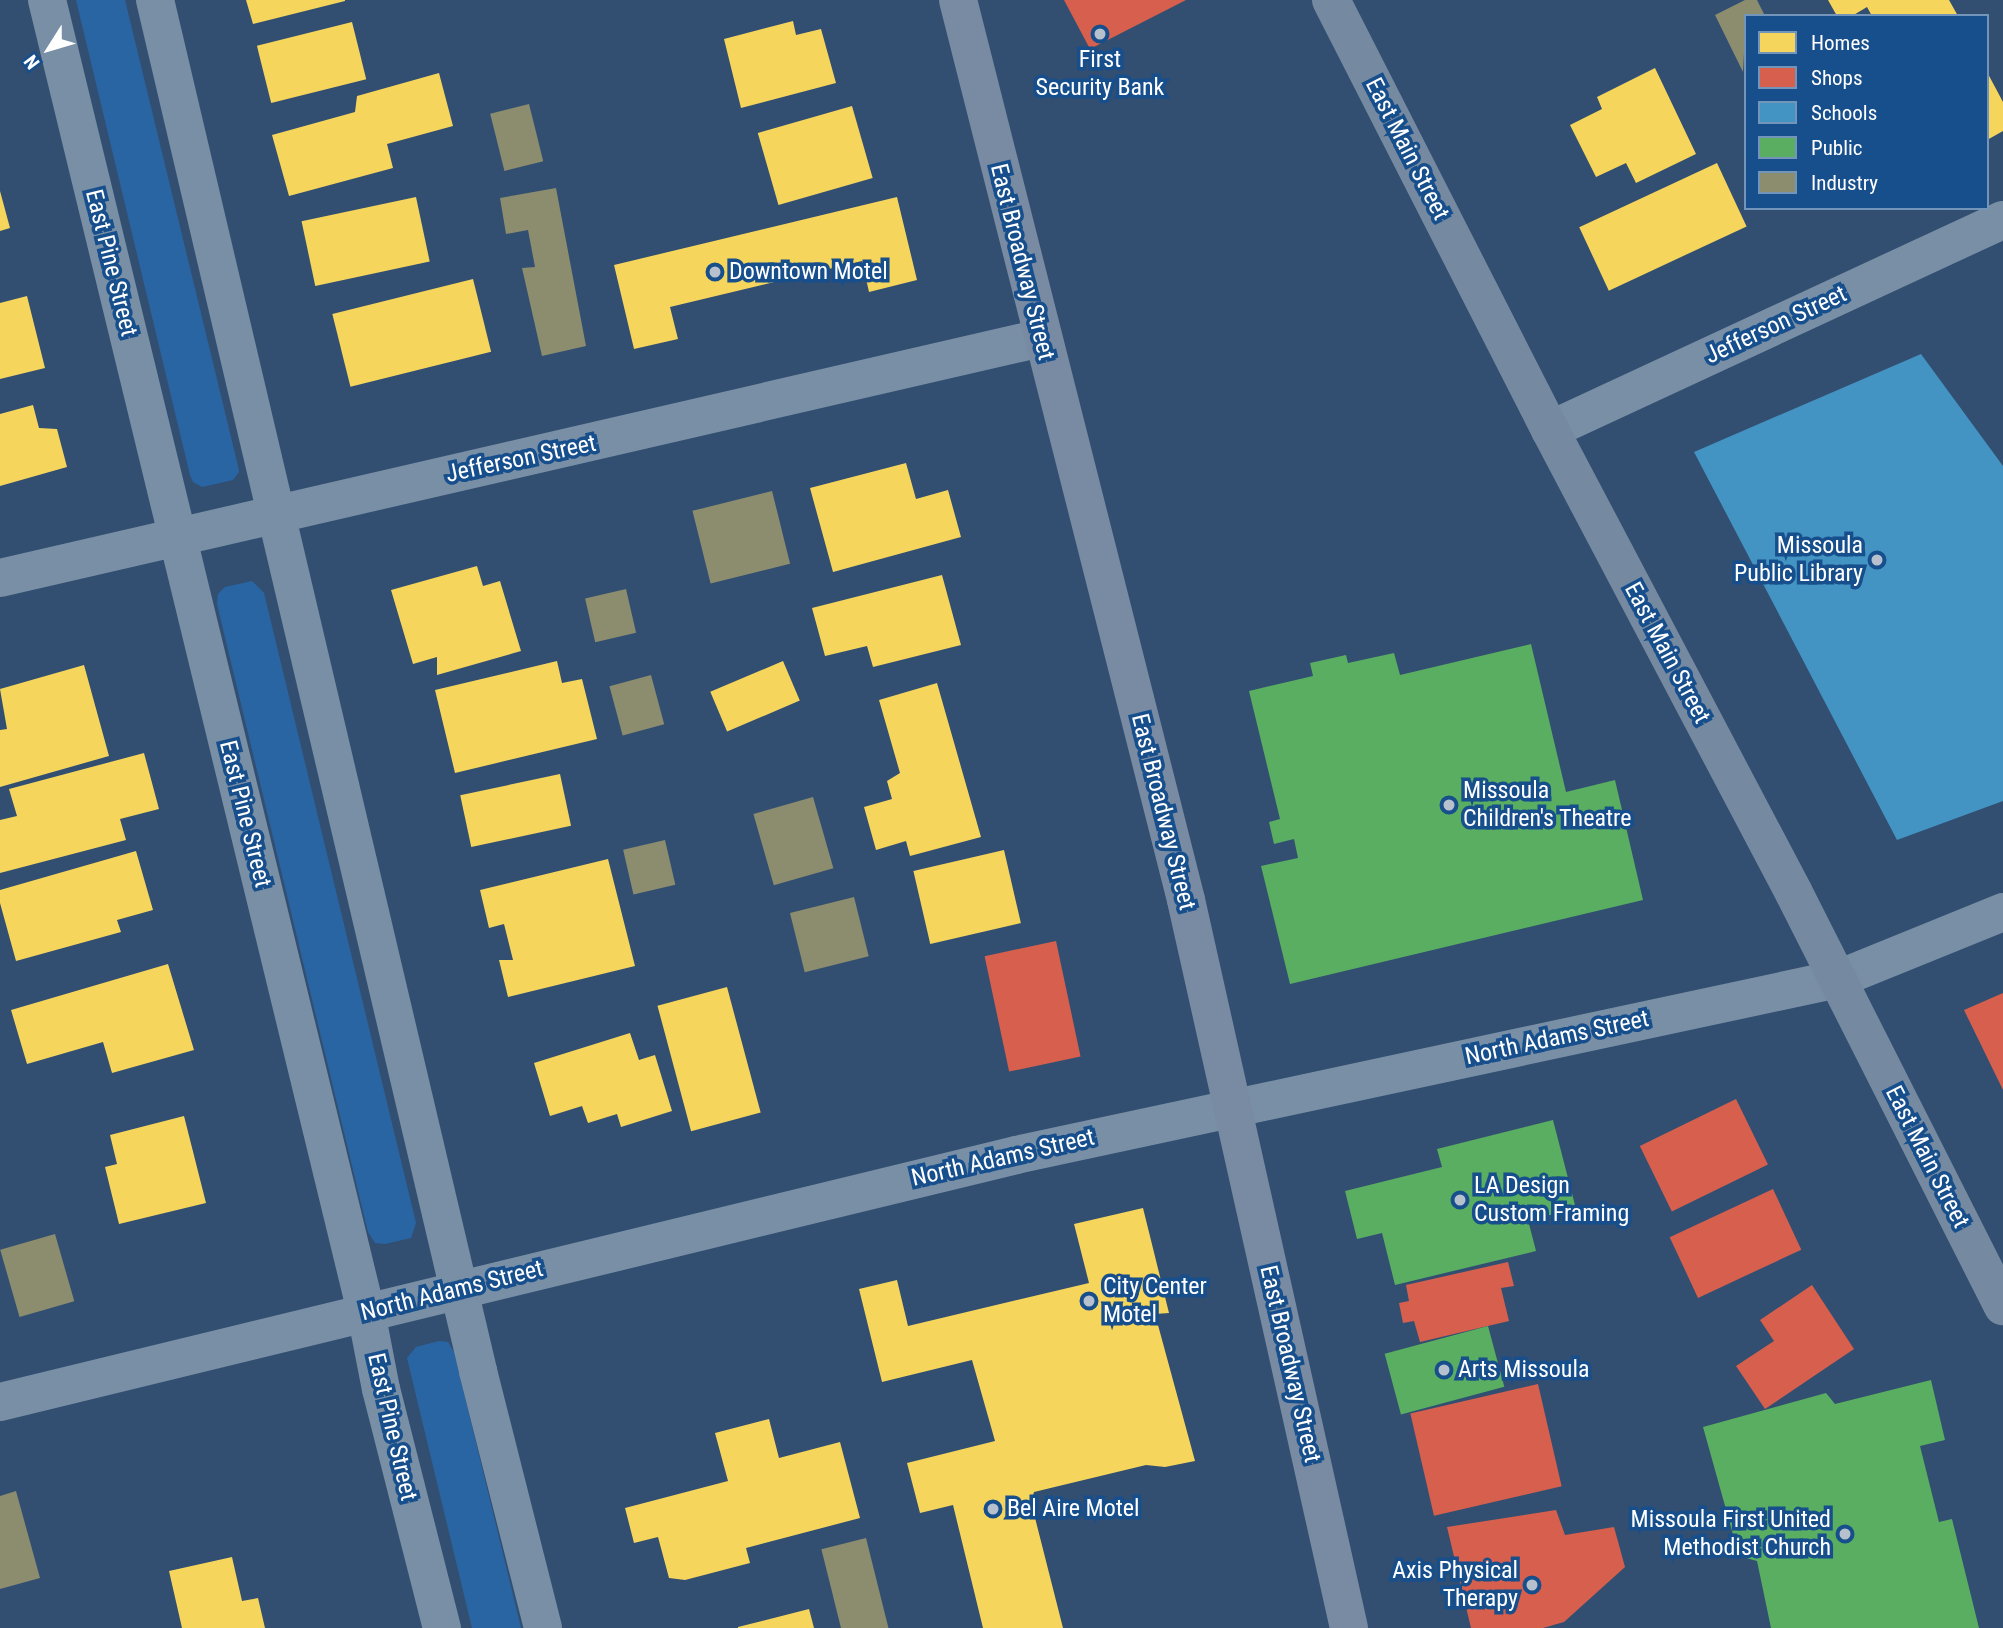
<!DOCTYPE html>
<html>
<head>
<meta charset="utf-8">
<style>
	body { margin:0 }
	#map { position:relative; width:2003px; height:1628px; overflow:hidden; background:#324f71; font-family:"Roboto Condensed",sans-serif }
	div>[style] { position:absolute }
	.green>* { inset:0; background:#2a65a3 }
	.homes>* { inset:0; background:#f6d55c; transform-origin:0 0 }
	.shops>* { inset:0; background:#d6604d; transform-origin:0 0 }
	.schools>* { inset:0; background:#4393c3 }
	.public>* { inset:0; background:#5aae61; transform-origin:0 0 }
	.industry>* { inset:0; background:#8c8c6e; transform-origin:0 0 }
	.street>* { height:38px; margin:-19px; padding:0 19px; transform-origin:19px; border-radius:19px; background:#798fa6 }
	.secondary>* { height:38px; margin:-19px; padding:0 19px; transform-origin:19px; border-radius:19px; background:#758aa1 }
	.primary>* { height:38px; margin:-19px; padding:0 19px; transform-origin:19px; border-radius:19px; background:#788ba3 }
	.dots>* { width:19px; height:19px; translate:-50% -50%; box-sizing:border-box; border:4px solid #174e8c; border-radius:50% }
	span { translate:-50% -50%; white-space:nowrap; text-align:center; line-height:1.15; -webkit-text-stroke:7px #174e8c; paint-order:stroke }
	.poi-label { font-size:24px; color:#fff }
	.left { translate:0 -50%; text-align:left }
	.right { translate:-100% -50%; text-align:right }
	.street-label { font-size:24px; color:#fff }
	.legend { position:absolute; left:1744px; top:14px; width:245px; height:196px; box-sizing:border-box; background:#174e8c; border:2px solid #7495ba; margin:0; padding:9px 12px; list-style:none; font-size:21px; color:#fff }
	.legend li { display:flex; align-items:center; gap:14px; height:35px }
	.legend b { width:35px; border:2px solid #7495ba }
	.north { position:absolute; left:14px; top:14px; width:70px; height:70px; -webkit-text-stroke:5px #174e8c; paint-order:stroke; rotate:233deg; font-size:19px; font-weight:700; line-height:28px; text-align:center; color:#fff }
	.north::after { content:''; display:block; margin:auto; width:24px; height:32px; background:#fff; clip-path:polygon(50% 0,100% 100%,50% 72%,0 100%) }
</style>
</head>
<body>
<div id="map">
	<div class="green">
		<div style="clip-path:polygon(76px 0,125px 0,238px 466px,239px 472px,233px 480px,202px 487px,193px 482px,190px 475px)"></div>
		<div style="clip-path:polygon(252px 581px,264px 593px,416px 1223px,411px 1238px,385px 1244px,375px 1243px,368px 1232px,217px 604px,218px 594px,225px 587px)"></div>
		<div style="clip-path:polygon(439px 1341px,448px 1342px,454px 1352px,521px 1628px,472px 1628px,407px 1358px,416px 1347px)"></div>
	</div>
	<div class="homes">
		<div style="clip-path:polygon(246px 0,345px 0,345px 1px,253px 24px)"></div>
		<div style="clip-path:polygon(1828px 0,1949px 0,1958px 16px,1872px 16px,1867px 7px,1852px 16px,1837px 16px)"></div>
		<div style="clip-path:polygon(793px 21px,796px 35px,821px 29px,836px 83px,741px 108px,724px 39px)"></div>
		<div style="left:352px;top:22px;width:59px;height:98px;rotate:76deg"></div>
		<div style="clip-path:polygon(1655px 68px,1696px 154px,1636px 183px,1626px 163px,1596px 177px,1570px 125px,1602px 109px,1597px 97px)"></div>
		<div style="clip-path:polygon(1987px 72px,2003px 102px,2003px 131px,1987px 140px)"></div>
		<div style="clip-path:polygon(439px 73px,453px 126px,387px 144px,393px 168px,289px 196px,272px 135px,355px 112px,357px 96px)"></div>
		<div style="left:852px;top:106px;width:75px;height:98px;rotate:74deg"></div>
		<div style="left:1717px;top:163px;width:70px;height:152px;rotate:65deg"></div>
		<div style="clip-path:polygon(0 191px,10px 228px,0 231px)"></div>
		<div style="left:416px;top:197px;width:66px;height:117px;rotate:78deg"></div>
		<div style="clip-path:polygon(897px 197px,917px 280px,869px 292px,862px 261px,670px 307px,678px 339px,634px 349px,614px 265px)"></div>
		<div style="left:473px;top:279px;width:75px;height:145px;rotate:76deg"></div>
		<div style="clip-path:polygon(27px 296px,45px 368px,0 379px,0 303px)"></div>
		<div style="clip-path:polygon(33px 405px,39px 428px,57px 429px,67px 467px,0 486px,0 414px)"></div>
		<div style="clip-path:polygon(906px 463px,916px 499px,948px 490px,961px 537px,833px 572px,810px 488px)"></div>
		<div style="clip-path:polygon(477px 566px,483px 586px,500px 581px,521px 651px,437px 675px,437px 657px,413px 664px,391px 590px)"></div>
		<div style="clip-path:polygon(942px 575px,961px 645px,873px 667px,867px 646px,825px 656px,812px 608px)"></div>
		<div style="clip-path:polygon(557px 661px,562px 683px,582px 679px,597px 739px,455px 773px,435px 690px)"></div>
		<div style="left:783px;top:661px;width:43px;height:79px;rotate:67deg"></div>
		<div style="clip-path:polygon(84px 665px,109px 756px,0 787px,0 730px,7px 729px,0 689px)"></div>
		<div style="clip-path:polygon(937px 683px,981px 837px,910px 856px,906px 841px,876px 850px,864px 807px,892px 799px,887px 781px,900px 773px,879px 700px)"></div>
		<div style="clip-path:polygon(144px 753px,159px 809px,120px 819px,126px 840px,0 873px,0 820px,17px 816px,9px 789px)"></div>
		<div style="left:560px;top:774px;width:53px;height:102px;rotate:78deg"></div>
		<div style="left:1004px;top:850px;width:75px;height:93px;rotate:77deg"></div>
		<div style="clip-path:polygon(136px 851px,153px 910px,117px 920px,121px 932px,16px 961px,0 903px,0 890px)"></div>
		<div style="clip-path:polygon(608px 859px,635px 966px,508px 997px,499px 960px,513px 960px,504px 924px,489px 928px,480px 890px)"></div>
		<div style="clip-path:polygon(168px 964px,194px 1050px,112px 1073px,103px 1042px,27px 1064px,11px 1010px)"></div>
		<div style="left:727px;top:987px;width:130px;height:72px;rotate:75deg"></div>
		<div style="clip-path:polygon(630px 1033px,639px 1060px,655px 1055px,672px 1111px,621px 1127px,617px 1114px,588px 1123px,582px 1106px,550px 1116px,534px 1063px)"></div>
		<div style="clip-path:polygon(184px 1116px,206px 1203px,119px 1224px,105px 1167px,117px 1164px,110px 1135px)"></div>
		<div style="clip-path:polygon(1143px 1208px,1169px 1313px,1155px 1314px,1195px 1461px,1165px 1467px,1146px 1465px,1034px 1492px,1031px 1502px,1063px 1628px,983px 1628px,953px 1505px,920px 1513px,907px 1463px,995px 1441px,972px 1360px,882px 1382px,859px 1289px,897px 1280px,908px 1326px,1089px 1283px,1074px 1224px)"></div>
		<div style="clip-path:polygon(769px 1419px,779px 1458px,840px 1442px,860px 1518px,746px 1548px,750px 1563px,685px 1580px,669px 1578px,658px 1537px,634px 1543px,625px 1508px,728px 1481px,715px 1433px)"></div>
		<div style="clip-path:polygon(232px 1557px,242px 1601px,258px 1598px,265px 1628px,182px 1628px,169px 1571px)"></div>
		<div style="clip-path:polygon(809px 1609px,814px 1628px,738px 1628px,738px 1627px)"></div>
	</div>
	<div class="shops">
		<div style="clip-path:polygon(1064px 0,1186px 0,1090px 49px)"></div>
		<div style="left:1056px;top:941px;width:118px;height:73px;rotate:78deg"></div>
		<div style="clip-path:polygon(2003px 993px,2003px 1090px,1964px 1010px)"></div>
		<div style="left:1736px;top:1099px;width:73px;height:107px;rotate:64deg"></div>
		<div style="left:1773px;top:1189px;width:67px;height:114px;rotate:65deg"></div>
		<div style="clip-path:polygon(1508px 1262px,1514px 1286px,1501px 1288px,1509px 1321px,1420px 1342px,1414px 1321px,1403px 1323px,1399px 1303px,1409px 1301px,1406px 1285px)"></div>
		<div style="clip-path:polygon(1812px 1285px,1854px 1349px,1765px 1409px,1736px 1366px,1774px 1341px,1760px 1320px)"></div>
		<div style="left:1538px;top:1384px;width:105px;height:131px;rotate:77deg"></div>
		<div style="clip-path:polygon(1556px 1510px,1565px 1535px,1614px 1527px,1625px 1567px,1564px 1622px,1543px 1628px,1471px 1628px,1447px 1527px)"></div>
	</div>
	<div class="schools">
		<div style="clip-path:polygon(1921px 354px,2003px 466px,2003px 801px,1897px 840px,1694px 452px)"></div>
	</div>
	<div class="public">
		<div style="clip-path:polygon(1531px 644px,1566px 792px,1615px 780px,1643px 900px,1290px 984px,1261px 866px,1298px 858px,1294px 839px,1274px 844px,1269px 822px,1280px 819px,1249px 691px,1313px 676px,1310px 663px,1346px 655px,1348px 663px,1394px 653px,1400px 675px)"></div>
		<div style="clip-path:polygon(1553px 1120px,1576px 1209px,1528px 1220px,1536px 1251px,1395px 1285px,1382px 1233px,1357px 1239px,1345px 1191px,1442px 1167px,1437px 1149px)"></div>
		<div style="left:1488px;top:1326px;width:63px;height:107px;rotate:75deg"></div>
		<div style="clip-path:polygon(1931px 1380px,1945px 1440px,1920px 1446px,1939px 1522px,1952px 1519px,1979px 1628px,1771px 1628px,1757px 1561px,1739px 1556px,1703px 1427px,1826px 1393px,1835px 1404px)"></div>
	</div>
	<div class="industry">
		<div style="clip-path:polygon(1745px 0,1757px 0,1765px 16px,1746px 16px,1743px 72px,1715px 15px)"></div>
		<div style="left:529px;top:104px;width:59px;height:40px;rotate:76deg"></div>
		<div style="clip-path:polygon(556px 188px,586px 346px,542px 356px,522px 268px,535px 267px,528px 230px,506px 234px,500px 198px)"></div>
		<div style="left:772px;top:491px;width:75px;height:82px;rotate:76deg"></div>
		<div style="left:626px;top:589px;width:45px;height:42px;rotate:77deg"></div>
		<div style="left:651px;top:675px;width:51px;height:43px;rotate:75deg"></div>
		<div style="left:813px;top:797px;width:74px;height:62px;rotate:74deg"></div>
		<div style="left:665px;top:840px;width:46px;height:43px;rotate:77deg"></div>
		<div style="left:854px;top:897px;width:61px;height:66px;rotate:76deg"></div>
		<div style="left:55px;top:1234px;width:70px;height:57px;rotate:74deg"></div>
		<div style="clip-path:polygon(16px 1491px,40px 1578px,0 1589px,0 1496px)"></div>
		<div style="left:866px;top:1538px;width:93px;height:46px;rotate:76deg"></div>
	</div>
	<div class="street">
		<div style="left:47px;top:0;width:1350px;rotate:76.33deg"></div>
		<div style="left:366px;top:1312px;width:78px;rotate:79deg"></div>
		<div style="left:381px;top:1389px;width:247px;rotate:75.7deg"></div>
		<div style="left:155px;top:0;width:1409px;rotate:76.74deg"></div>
		<div style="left:478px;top:1371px;width:265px;rotate:75.8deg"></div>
		<div style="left:1550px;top:430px;width:499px;rotate:-24.9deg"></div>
		<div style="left:0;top:578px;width:1068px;rotate:-12.98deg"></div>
		<div style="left:0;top:1402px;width:1046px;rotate:-13.66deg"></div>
		<div style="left:1016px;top:1155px;width:841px;rotate:-12.09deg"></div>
		<div style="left:1838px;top:979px;width:178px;rotate:-22.1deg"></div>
	</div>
	<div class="secondary">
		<div style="left:1331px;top:0;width:483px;rotate:63deg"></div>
		<div style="left:1550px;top:430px;width:523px;rotate:62.21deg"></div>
		<div style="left:1794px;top:893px;width:463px;rotate:63.2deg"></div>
	</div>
	<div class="primary">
		<div style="left:958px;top:0;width:928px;rotate:75.78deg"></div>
		<div style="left:1186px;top:900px;width:746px;rotate:77.38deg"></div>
	</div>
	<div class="dots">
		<div style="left:1100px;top:34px;background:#b7c1cd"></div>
		<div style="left:715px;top:272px;background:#b7c1cd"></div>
		<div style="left:1877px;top:560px;background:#b7c1cd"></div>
		<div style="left:1449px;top:805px;background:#b7c1cd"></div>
		<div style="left:1460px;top:1200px;background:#b7c1cd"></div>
		<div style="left:1089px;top:1301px;background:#b7c1cd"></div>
		<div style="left:1444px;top:1370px;background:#b7c1cd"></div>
		<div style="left:993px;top:1509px;background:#b7c1cd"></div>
		<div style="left:1845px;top:1534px;background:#b7c1cd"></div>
		<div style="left:1532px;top:1585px;background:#b7c1cd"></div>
	</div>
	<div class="poi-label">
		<span style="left:1100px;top:74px">First<br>Security Bank</span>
		<span class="left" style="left:729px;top:272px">Downtown Motel</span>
		<span class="right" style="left:1863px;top:560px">Missoula<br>Public Library</span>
		<span class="left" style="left:1463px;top:805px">Missoula<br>Children's Theatre</span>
		<span class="left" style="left:1474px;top:1200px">LA Design<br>Custom Framing</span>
		<span class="left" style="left:1103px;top:1301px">City Center<br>Motel</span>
		<span class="left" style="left:1458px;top:1370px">Arts Missoula</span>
		<span class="left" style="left:1007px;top:1509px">Bel Aire Motel</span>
		<span class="right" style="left:1831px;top:1534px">Missoula First United<br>Methodist Church</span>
		<span class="right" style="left:1518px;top:1585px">Axis Physical<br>Therapy</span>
	</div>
	<div class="street-label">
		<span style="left:1407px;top:149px;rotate:63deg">East Main Street</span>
		<span style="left:1022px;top:262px;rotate:76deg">East Broadway Street</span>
		<span style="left:111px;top:263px;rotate:76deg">East Pine Street</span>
		<span style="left:1776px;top:325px;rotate:-25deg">Jefferson Street</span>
		<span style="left:521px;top:459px;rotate:-12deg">Jefferson Street</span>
		<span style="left:1667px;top:653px;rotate:62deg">East Main Street</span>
		<span style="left:1163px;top:812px;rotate:76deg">East Broadway Street</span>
		<span style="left:245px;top:814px;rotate:76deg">East Pine Street</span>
		<span style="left:1557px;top:1038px;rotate:-12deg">North Adams Street</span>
		<span style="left:1927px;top:1157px;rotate:63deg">East Main Street</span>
		<span style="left:1003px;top:1158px;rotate:-13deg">North Adams Street</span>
		<span style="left:452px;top:1291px;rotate:-14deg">North Adams Street</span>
		<span style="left:1290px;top:1364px;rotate:77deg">East Broadway Street</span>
		<span style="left:392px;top:1427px;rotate:77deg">East Pine Street</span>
	</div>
	<ul class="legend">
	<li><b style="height:19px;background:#f6d55c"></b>Homes</li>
	<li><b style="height:19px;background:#d6604d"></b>Shops</li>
	<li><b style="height:19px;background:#4393c3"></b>Schools</li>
	<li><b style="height:19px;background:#5aae61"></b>Public</li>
	<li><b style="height:19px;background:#8c8c6e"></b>Industry</li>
	</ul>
	<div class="north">N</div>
</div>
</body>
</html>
